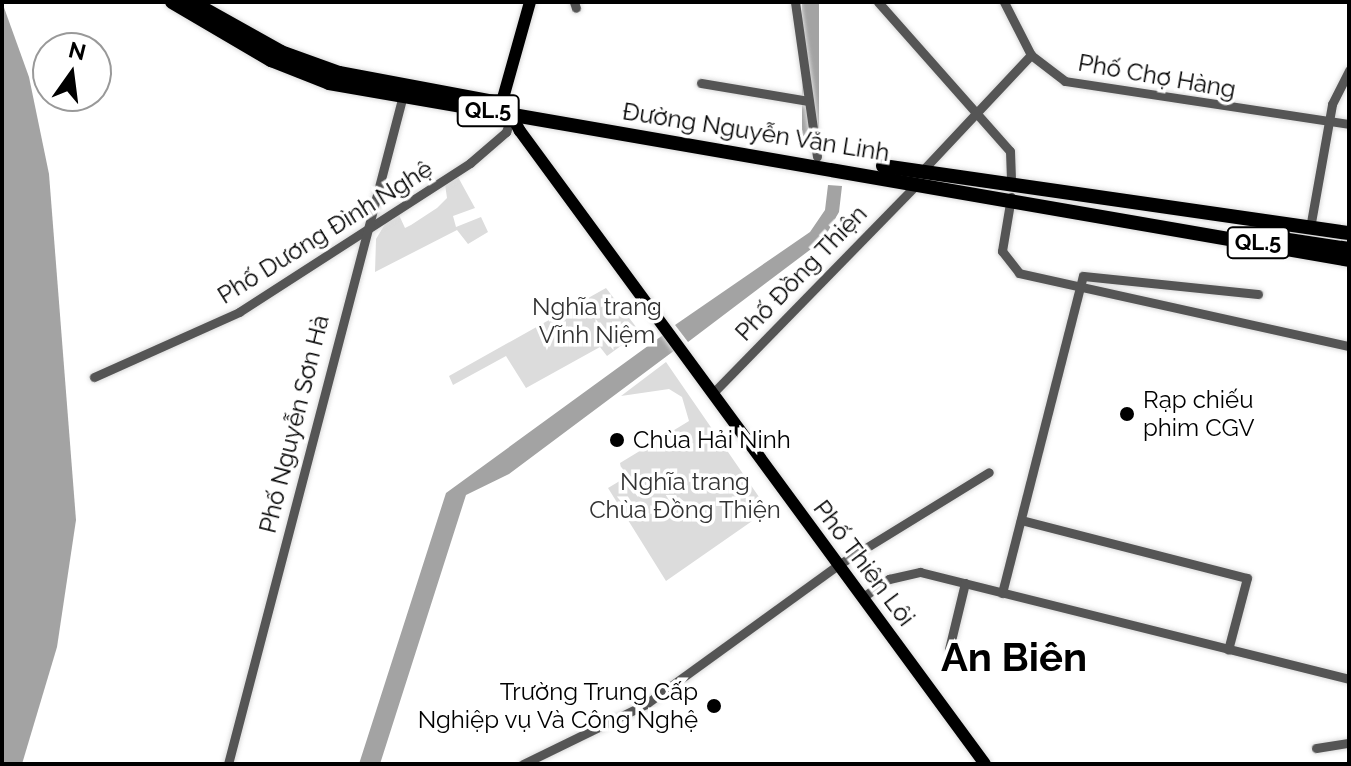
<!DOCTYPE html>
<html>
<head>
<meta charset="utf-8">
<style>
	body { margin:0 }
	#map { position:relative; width:1351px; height:766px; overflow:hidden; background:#fff; font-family:Raleway,sans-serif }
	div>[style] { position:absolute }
	.green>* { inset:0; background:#dcdcdc }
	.water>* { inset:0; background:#a3a3a3; transform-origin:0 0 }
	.roads { filter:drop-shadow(0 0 2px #dbdbdb) drop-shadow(0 0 2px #dbdbdb) }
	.minor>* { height:9px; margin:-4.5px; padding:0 4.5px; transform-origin:4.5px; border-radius:4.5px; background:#555 }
	.major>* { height:12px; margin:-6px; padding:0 6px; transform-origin:6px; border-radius:6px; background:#000 }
	.highway>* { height:14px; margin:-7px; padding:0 7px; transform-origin:7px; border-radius:7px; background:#000 }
	.dots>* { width:22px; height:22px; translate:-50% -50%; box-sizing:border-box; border:4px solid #fff; border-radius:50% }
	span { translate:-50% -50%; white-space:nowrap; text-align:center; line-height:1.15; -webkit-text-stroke:7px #fff; paint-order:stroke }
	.shield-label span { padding:2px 6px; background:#fff; border:2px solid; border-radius:6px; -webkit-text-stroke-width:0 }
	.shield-label { font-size:22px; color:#000; font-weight:700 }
	.street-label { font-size:24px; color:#000 }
	.park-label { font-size:24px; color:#333 }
	.poi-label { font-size:24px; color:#000 }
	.left { translate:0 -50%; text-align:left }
	.right { translate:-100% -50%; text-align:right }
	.town-label { font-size:40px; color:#000; font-weight:700 }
	.frame { position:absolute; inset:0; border:4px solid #000; pointer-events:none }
	.north { position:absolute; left:32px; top:32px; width:80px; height:80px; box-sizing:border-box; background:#fff; border:2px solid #999; border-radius:50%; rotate:14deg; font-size:22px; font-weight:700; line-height:32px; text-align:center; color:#000 }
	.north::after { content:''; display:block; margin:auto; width:28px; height:36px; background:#000; clip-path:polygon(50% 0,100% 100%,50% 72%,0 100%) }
</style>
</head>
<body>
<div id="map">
	<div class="green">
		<div style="clip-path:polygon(458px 177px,475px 208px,453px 216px,456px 227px,481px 217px,488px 232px,468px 244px,457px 230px,375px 272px,376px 239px,385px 224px,399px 215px,405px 228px,411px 225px,437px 208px,447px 198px,445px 184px)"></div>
		<div style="clip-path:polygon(606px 288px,640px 332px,607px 356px,600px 347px,526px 388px,506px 356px,453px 385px,449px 376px)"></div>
		<div style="clip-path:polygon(666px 362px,768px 510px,666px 581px,608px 488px,623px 479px,620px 463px,689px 421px,682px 397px,669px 389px,621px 396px)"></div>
	</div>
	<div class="water">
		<div style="clip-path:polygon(2px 2px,29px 77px,49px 174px,76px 520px,57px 647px,22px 764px,2px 764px)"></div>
		<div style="left:802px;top:2px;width:17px;height:139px"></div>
		<div style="clip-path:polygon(828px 185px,842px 186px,839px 212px,823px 240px,688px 342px,675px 325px,810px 232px,825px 210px)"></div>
		<div style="clip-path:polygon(663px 335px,675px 350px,509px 474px,466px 495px,380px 764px,359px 764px,446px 493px)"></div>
	</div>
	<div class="roads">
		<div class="minor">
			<div style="left:574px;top:2px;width:6px;rotate:72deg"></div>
			<div style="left:795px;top:2px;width:156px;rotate:81.9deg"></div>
			<div style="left:878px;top:2px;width:199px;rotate:48.5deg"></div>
			<div style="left:1010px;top:151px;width:35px;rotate:88deg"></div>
			<div style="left:1004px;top:2px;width:59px;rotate:63deg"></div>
			<div style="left:1031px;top:55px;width:43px;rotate:37.4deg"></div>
			<div style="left:1065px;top:81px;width:287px;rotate:8.6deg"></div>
			<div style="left:701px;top:83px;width:109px;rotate:9.5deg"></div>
			<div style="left:921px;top:172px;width:161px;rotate:-46.8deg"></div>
			<div style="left:1011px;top:197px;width:55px;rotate:99.5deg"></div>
			<div style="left:1002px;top:251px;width:28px;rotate:52deg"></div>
			<div style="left:1019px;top:273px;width:338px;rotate:12.5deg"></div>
			<div style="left:1310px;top:228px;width:126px;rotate:-79.9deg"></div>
			<div style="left:1332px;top:104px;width:38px;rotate:-63deg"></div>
			<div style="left:94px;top:377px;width:159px;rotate:-24.1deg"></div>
			<div style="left:239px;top:312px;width:275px;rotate:-32.8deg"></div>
			<div style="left:470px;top:163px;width:48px;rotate:-40.7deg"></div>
			<div style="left:506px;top:132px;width:18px;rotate:-71deg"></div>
			<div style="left:713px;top:393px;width:292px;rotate:-45.7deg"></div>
			<div style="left:1021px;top:520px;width:233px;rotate:14.4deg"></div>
			<div style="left:1247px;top:578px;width:74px;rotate:104.8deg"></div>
			<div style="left:1002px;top:593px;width:327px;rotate:-75.7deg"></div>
			<div style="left:1083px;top:276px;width:176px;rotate:5.9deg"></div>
			<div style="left:863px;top:597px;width:32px;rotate:-35deg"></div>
			<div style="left:889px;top:579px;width:32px;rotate:-13deg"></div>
			<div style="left:920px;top:572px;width:442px;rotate:14deg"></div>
			<div style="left:949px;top:649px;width:68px;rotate:-76.4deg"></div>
			<div style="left:1316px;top:748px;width:33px;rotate:-9deg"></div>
			<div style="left:228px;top:764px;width:692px;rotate:-75.34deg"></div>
			<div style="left:523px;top:764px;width:137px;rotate:-26deg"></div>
			<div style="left:646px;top:704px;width:237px;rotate:-35.9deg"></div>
			<div style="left:838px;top:565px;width:177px;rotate:-31.6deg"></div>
		</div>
		<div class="major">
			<div style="left:530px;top:2px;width:100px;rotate:105.7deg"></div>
			<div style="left:503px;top:98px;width:37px;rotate:63deg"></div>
			<div style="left:520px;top:131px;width:785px;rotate:53.7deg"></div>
		</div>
		<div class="highway">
			<div style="left:172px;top:2px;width:115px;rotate:30.4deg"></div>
			<div style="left:271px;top:60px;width:62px;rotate:21.6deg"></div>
			<div style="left:329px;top:83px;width:1035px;rotate:9.84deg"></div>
			<div style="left:192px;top:2px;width:102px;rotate:29.3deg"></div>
			<div style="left:281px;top:52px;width:62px;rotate:19.9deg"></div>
			<div style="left:339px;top:73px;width:168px;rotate:10.6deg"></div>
			<div style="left:883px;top:166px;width:471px;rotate:8.2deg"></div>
			<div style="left:1262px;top:236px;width:88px;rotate:8.5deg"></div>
		</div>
	</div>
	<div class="dots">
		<div style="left:1127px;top:414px;background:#000"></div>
		<div style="left:617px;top:440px;background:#000"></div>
		<div style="left:714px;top:706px;background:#000"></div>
	</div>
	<div class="shield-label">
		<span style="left:488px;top:111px">QL.5</span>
		<span style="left:1258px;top:243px">QL.5</span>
	</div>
	<div class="street-label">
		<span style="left:1157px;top:76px;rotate:10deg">Phố Chợ Hàng</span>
		<span style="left:756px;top:132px;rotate:9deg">Đường Nguyễn Văn Linh</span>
		<span style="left:325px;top:232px;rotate:-32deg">Phố Dương Đình Nghệ</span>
		<span style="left:801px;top:273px;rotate:-46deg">Phố Đồng Thiện</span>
		<span style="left:294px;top:424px;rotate:-76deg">Phố Nguyễn Sơn Hà</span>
		<span style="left:864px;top:563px;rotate:53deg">Phố Thiên Lôi</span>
	</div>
	<div class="park-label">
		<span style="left:597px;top:321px">Nghĩa trang<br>Vĩnh Niệm</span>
		<span style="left:685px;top:496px">Nghĩa trang<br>Chùa Đồng Thiện</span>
	</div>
	<div class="poi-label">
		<span class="left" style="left:1143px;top:414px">Rạp chiếu<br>phim CGV</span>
		<span class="left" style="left:633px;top:440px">Chùa Hải Ninh</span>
		<span class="right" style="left:698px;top:706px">Trường Trung Cấp<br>Nghiệp vụ Và Công Nghệ</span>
	</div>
	<div class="town-label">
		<span style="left:1014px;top:657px">An Biên</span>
	</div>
	<div class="frame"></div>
	<div class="north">N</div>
</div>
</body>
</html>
